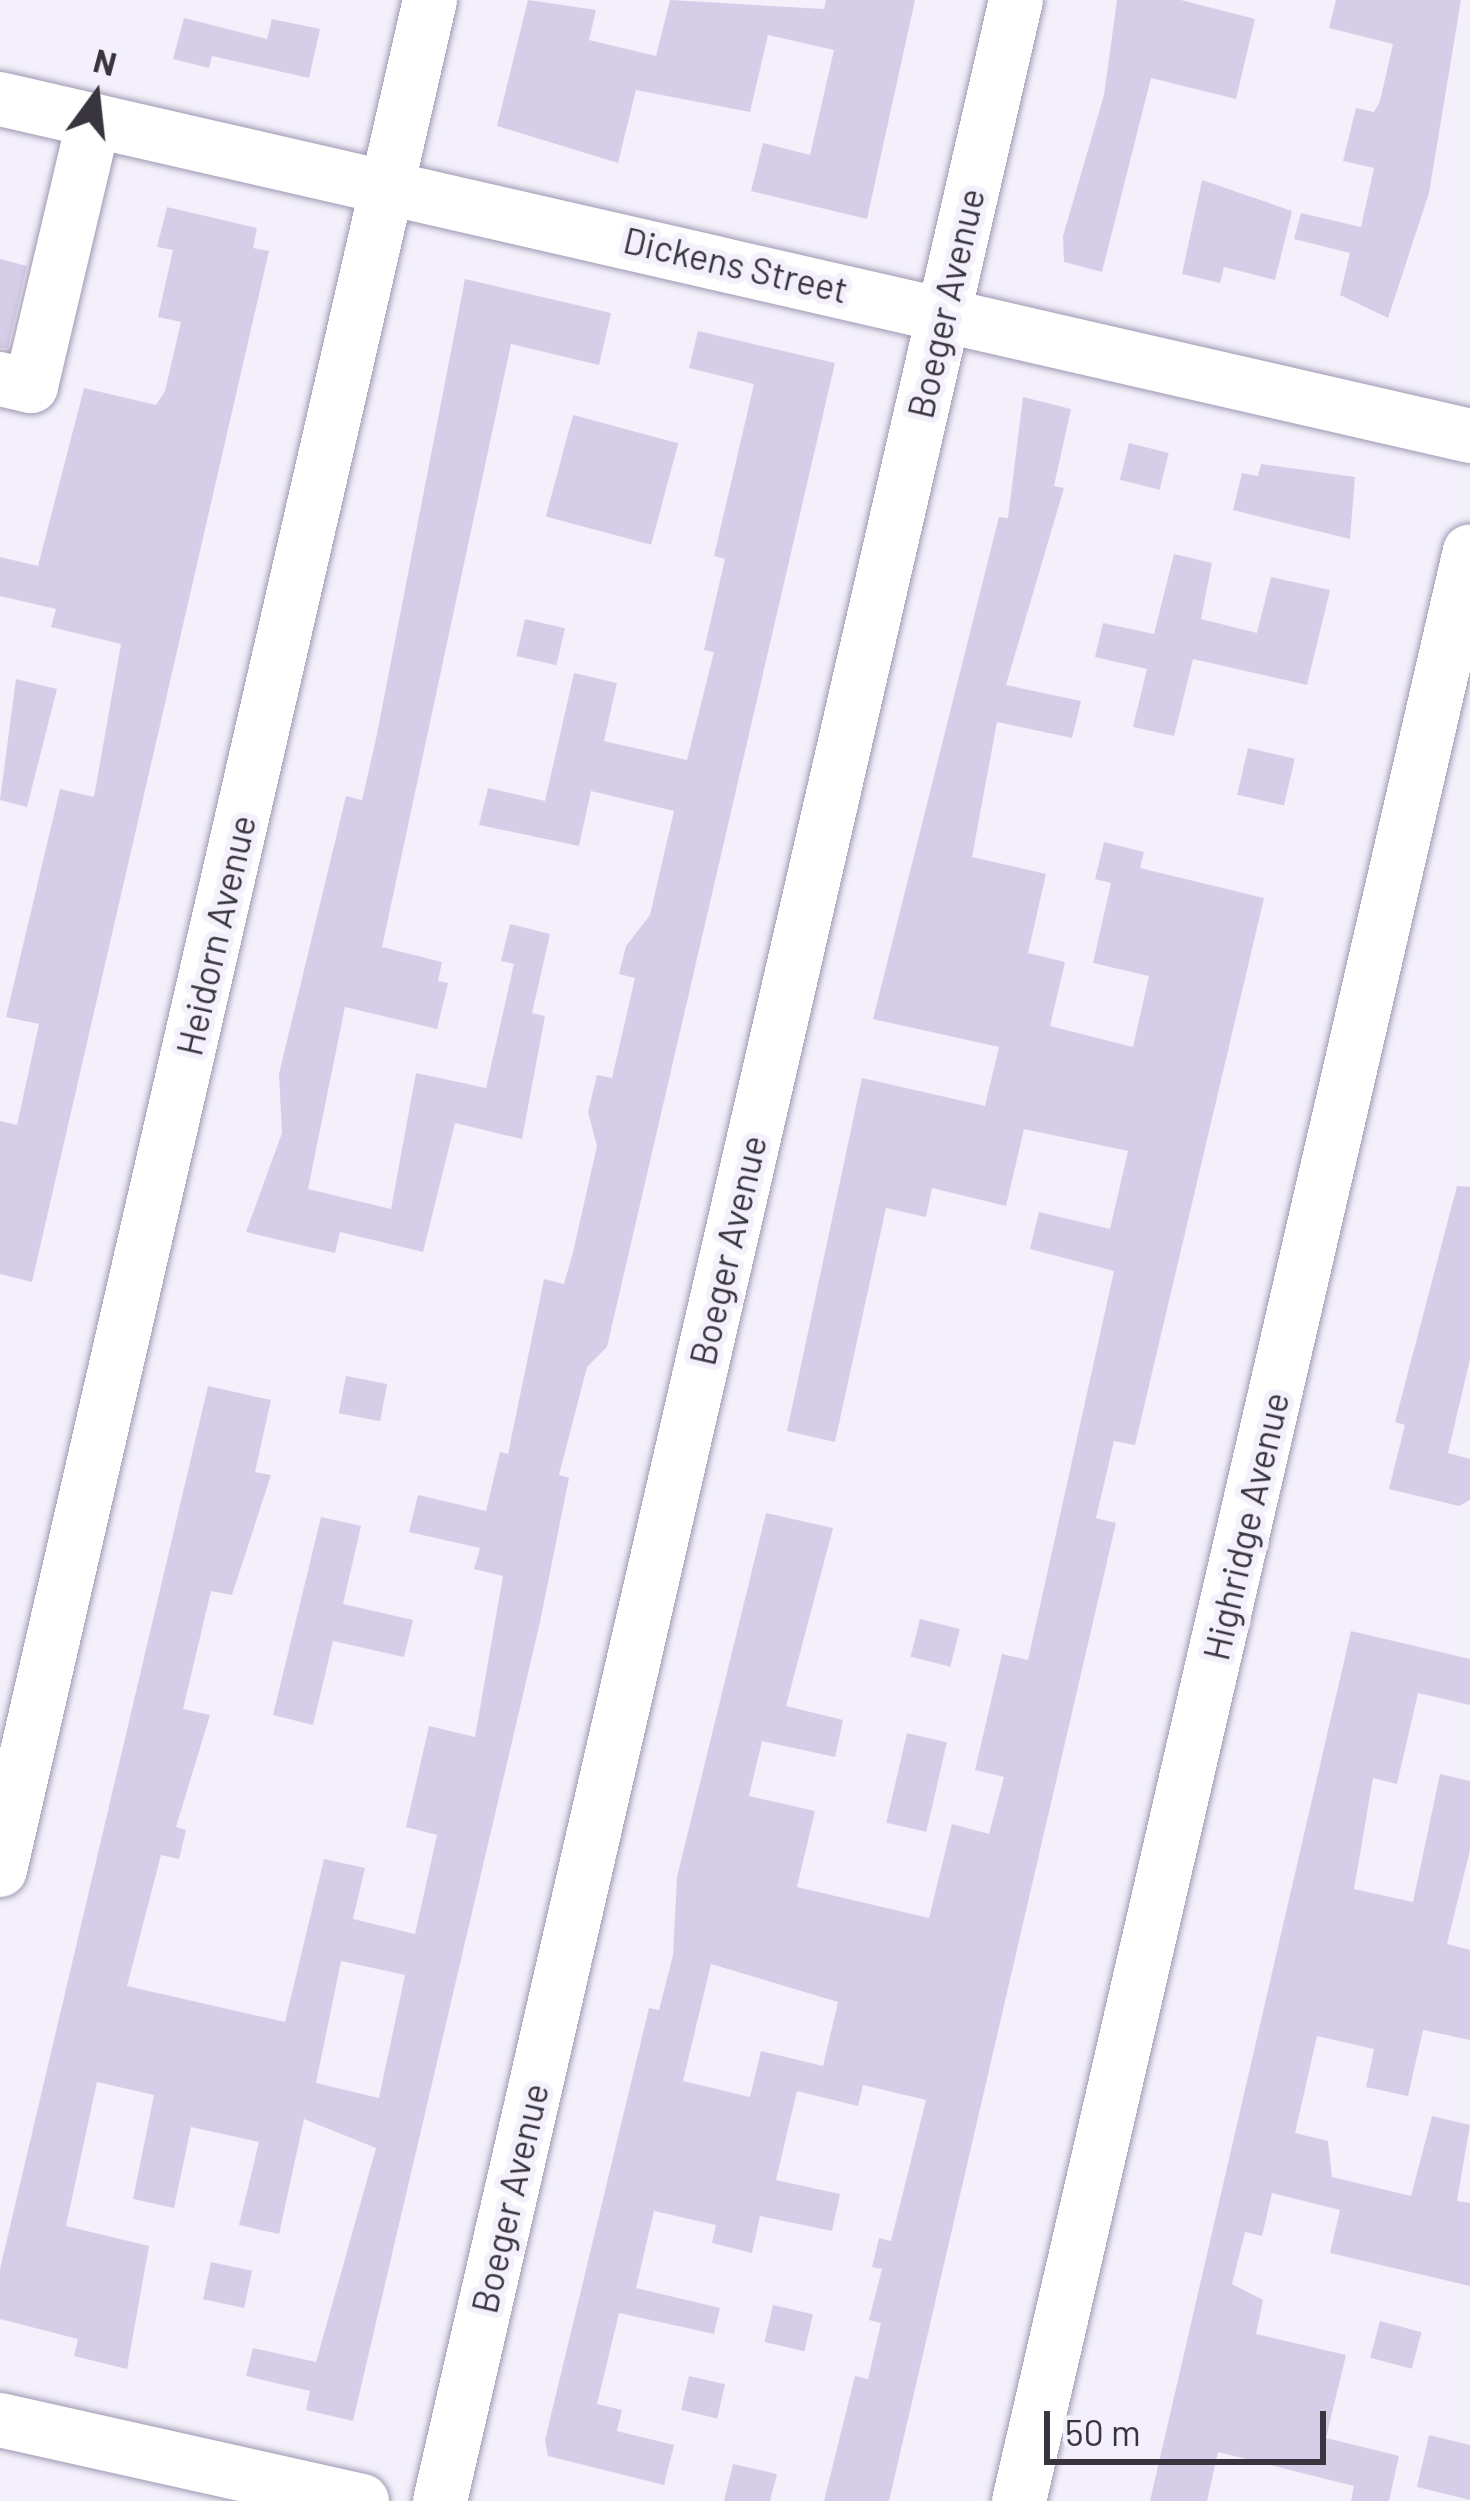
<!DOCTYPE html>
<html>
<head>
<meta charset="utf-8">
<style>
	body { margin:0 }
	#map { position:relative; width:1470px; height:2501px; overflow:hidden; background:#f3f0fb; font-family:Barlow,sans-serif }
	div>[style] { position:absolute }
	.building>* { inset:0; background:#d6cee9; transform-origin:0 0 }
	.roads { filter:drop-shadow(0 0 3px #a098b2) drop-shadow(0 0 3px #a098b2) }
	.minor>* { height:54px; margin:-27px; padding:0 27px; transform-origin:27px; border-radius:27px; background:#fff }
	span { translate:-50% -50%; white-space:nowrap; text-align:center; line-height:1.15; -webkit-text-stroke:12px #f3f0fb; paint-order:stroke }
	.street-label { font-size:36px; color:#38353f }
	.north { position:absolute; left:36px; top:36px; width:120px; height:120px; -webkit-text-stroke:9px #f3f0fb; paint-order:stroke; rotate:15deg; font-size:33px; font-weight:700; line-height:48px; text-align:center; color:#38353f }
	.north::after { content:''; display:block; margin:auto; width:42px; height:54px; background:#38353f; clip-path:polygon(50% 0,100% 100%,50% 72%,0 100%) }
	.scale { position:absolute; left:1044px; top:2411px; width:282px; height:54px; box-sizing:border-box; border:6px solid #38353f; border-top:0; padding-left:15px; font-size:36px; line-height:42px; white-space:nowrap; color:#38353f; -webkit-text-stroke:9px #f3f0fb; paint-order:stroke }
</style>
</head>
<body>
<div id="map">
	<div class="building">
		<div style="clip-path:polygon(528px 0,596px 10px,589px 40px,656px 56px,670px 0,824px 9px,826px 0,915px 0,867px 219px,751px 191px,763px 143px,810px 155px,834px 50px,768px 35px,750px 112px,636px 90px,618px 163px,497px 126px)"></div>
		<div style="clip-path:polygon(1117px 0,1181px 0,1255px 19px,1236px 99px,1151px 78px,1102px 272px,1064px 262px,1063px 236px,1104px 95px)"></div>
		<div style="clip-path:polygon(1336px 0,1461px 0,1429px 193px,1388px 318px,1340px 295px,1350px 253px,1294px 239px,1301px 213px,1361px 227px,1374px 168px,1343px 161px,1356px 108px,1374px 112px,1380px 101px,1393px 44px,1329px 28px)"></div>
		<div style="clip-path:polygon(184px 18px,267px 39px,272px 19px,320px 29px,309px 78px,212px 56px,209px 68px,173px 59px)"></div>
		<div style="clip-path:polygon(1202px 180px,1292px 211px,1275px 280px,1224px 267px,1220px 283px,1182px 274px)"></div>
		<div style="clip-path:polygon(167px 207px,257px 228px,253px 248px,269px 251px,32px 1282px,0 1274px,0 1121px,17px 1125px,39px 1024px,6px 1017px,60px 789px,94px 797px,121px 644px,51px 627px,56px 609px,0 596px,0 557px,38px 566px,84px 388px,156px 405px,165px 391px,181px 322px,158px 317px,173px 250px,157px 247px)"></div>
		<div style="clip-path:polygon(0 259px,27px 266px,8px 348px,0 348px)"></div>
		<div style="clip-path:polygon(465px 279px,611px 313px,599px 365px,511px 344px,382px 947px,442px 962px,438px 981px,448px 983px,437px 1029px,345px 1007px,308px 1189px,391px 1209px,416px 1073px,486px 1088px,514px 964px,501px 961px,510px 924px,550px 934px,532px 1013px,545px 1016px,522px 1139px,455px 1123px,423px 1252px,340px 1232px,335px 1253px,246px 1232px,282px 1133px,279px 1074px,346px 796px,362px 800px,376px 739px)"></div>
		<div style="clip-path:polygon(evenodd,698px 331px,835px 363px,607px 1347px,587px 1367px,559px 1475px,569px 1478px,540px 1622px,353px 2421px,306px 2410px,310px 2391px,246px 2376px,253px 2348px,316px 2362px,376px 2148px,304px 2119px,279px 2234px,239px 2225px,259px 2142px,191px 2127px,174px 2208px,133px 2199px,154px 2095px,97px 2082px,66px 2226px,149px 2246px,127px 2369px,74px 2356px,78px 2339px,0 2319px,0 2269px,208px 1386px,271px 1400px,255px 1472px,271px 1475px,232px 1595px,211px 1591px,183px 1709px,210px 1715px,176px 1827px,186px 1830px,179px 1859px,161px 1855px,127px 1986px,285px 2022px,324px 1859px,365px 1868px,353px 1919px,415px 1934px,437px 1835px,406px 1827px,429px 1726px,475px 1737px,503px 1576px,474px 1569px,480px 1548px,409px 1532px,418px 1495px,486px 1511px,500px 1452px,508px 1454px,544px 1279px,564px 1284px,573px 1252px,597px 1146px,588px 1112px,597px 1075px,612px 1078px,635px 978px,619px 974px,626px 946px,650px 915px,674px 811px,591px 791px,579px 846px,479px 825px,488px 788px,545px 801px,574px 673px,617px 683px,604px 741px,687px 760px,714px 652px,704px 650px,725px 559px,714px 556px,754px 384px,689px 368px,698px 331px,341px 1961px,405px 1975px,379px 2098px,316px 2083px,341px 1961px)"></div>
		<div style="clip-path:polygon(evenodd,1023px 397px,1071px 409px,1054px 486px,1064px 488px,1006px 685px,1081px 701px,1072px 738px,997px 722px,972px 857px,1046px 874px,1028px 953px,1065px 962px,1050px 1026px,1133px 1047px,1149px 976px,1093px 963px,1111px 883px,1095px 879px,1104px 842px,1144px 852px,1140px 868px,1264px 898px,1135px 1445px,1114px 1441px,1096px 1518px,1116px 1523px,889px 2501px,824px 2501px,855px 2376px,868px 2379px,881px 2323px,869px 2320px,882px 2269px,872px 2267px,879px 2238px,891px 2241px,926px 2100px,863px 2085px,858px 2106px,797px 2091px,776px 2180px,840px 2194px,832px 2231px,760px 2216px,752px 2253px,712px 2243px,716px 2225px,654px 2211px,636px 2288px,720px 2308px,714px 2334px,619px 2313px,597px 2404px,622px 2410px,617px 2431px,674px 2445px,664px 2485px,548px 2456px,545px 2440px,649px 2008px,659px 2010px,673px 1955px,677px 1877px,766px 1513px,833px 1528px,786px 1706px,843px 1720px,835px 1757px,762px 1741px,749px 1796px,815px 1811px,797px 1887px,929px 1918px,952px 1824px,989px 1834px,1004px 1777px,975px 1770px,1002px 1654px,1028px 1660px,1114px 1271px,1030px 1249px,1039px 1212px,1110px 1229px,1128px 1151px,1024px 1129px,1006px 1206px,932px 1188px,926px 1217px,886px 1208px,835px 1442px,787px 1431px,862px 1078px,985px 1106px,999px 1047px,873px 1019px,999px 517px,1008px 518px,1023px 397px,711px 1964px,838px 2002px,823px 2066px,761px 2051px,750px 2097px,683px 2081px,711px 1964px)"></div>
		<div style="left:573px;top:415px;width:109px;height:105px;rotate:15deg"></div>
		<div style="left:1129px;top:443px;width:41px;height:38px;rotate:14deg"></div>
		<div style="clip-path:polygon(1261px 464px,1355px 477px,1350px 539px,1233px 510px,1242px 473px,1258px 476px)"></div>
		<div style="clip-path:polygon(1174px 554px,1212px 563px,1201px 619px,1257px 633px,1271px 577px,1330px 590px,1307px 685px,1193px 659px,1174px 736px,1133px 727px,1147px 669px,1095px 657px,1103px 623px,1154px 634px)"></div>
		<div style="left:525px;top:619px;width:41px;height:38px;rotate:13deg"></div>
		<div style="clip-path:polygon(16px 679px,57px 689px,27px 807px,0 800px)"></div>
		<div style="left:1248px;top:748px;width:48px;height:48px;rotate:13deg"></div>
		<div style="clip-path:polygon(1457px 1186px,1470px 1187px,1470px 1359px,1448px 1453px,1470px 1459px,1470px 1500px,1459px 1506px,1389px 1489px,1405px 1425px,1395px 1422px)"></div>
		<div style="left:346px;top:1376px;width:42px;height:38px;rotate:11deg"></div>
		<div style="clip-path:polygon(321px 1517px,361px 1526px,343px 1604px,413px 1620px,404px 1657px,333px 1641px,313px 1725px,273px 1715px)"></div>
		<div style="left:920px;top:1619px;width:41px;height:39px;rotate:14deg"></div>
		<div style="clip-path:polygon(1351px 1631px,1470px 1659px,1470px 1705px,1418px 1693px,1397px 1784px,1373px 1778px,1354px 1889px,1413px 1902px,1440px 1774px,1470px 1781px,1470px 1850px,1447px 1944px,1470px 1950px,1470px 2040px,1423px 2030px,1408px 2096px,1366px 2087px,1374px 2049px,1317px 2036px,1295px 2133px,1328px 2141px,1332px 2177px,1411px 2196px,1432px 2116px,1470px 2125px,1457px 2201px,1470px 2203px,1470px 2286px,1330px 2253px,1340px 2210px,1272px 2193px,1262px 2236px,1245px 2232px,1232px 2284px,1263px 2300px,1256px 2334px,1346px 2355px,1326px 2438px,1399px 2456px,1389px 2501px,1351px 2501px,1354px 2486px,1218px 2452px,1207px 2501px,1150px 2501px)"></div>
		<div style="left:907px;top:1733px;width:41px;height:92px;rotate:13deg"></div>
		<div style="left:211px;top:2262px;width:42px;height:38px;rotate:12deg"></div>
		<div style="left:773px;top:2305px;width:41px;height:38px;rotate:13deg"></div>
		<div style="left:1380px;top:2321px;width:43px;height:38px;rotate:15deg"></div>
		<div style="left:689px;top:2376px;width:37px;height:35px;rotate:13deg"></div>
		<div style="clip-path:polygon(1429px 2435px,1470px 2445px,1470px 2500px,1417px 2487px)"></div>
		<div style="clip-path:polygon(733px 2464px,777px 2474px,770px 2501px,724px 2501px)"></div>
	</div>
	<div class="roads">
		<div class="minor">
			<div style="left:0;top:99px;width:1508px;rotate:12.91deg"></div>
			<div style="left:0;top:379px;width:32px;rotate:13deg"></div>
			<div style="left:31px;top:386px;width:273px;rotate:-76.7deg"></div>
			<div style="left:0;top:1870px;width:1919px;rotate:-77.05deg"></div>
			<div style="left:0;top:2420px;width:371px;rotate:12.6deg"></div>
			<div style="left:440px;top:2501px;width:2566px;rotate:-77.03deg"></div>
			<div style="left:1019px;top:2501px;width:2001px;rotate:-76.98deg"></div>
		</div>
	</div>
	<div class="street-label">
		<span style="left:736px;top:264px;rotate:13deg">Dickens Street</span>
		<span style="left:945px;top:303px;rotate:-77deg">Boeger Avenue</span>
		<span style="left:215px;top:935px;rotate:-77deg">Heidorn Avenue</span>
		<span style="left:727px;top:1250px;rotate:-77deg">Boeger Avenue</span>
		<span style="left:1245px;top:1526px;rotate:-77deg">Highridge Avenue</span>
		<span style="left:509px;top:2198px;rotate:-77deg">Boeger Avenue</span>
	</div>
	<div class="north">N</div>
	<div class="scale">50 m</div>
</div>
</body>
</html>
